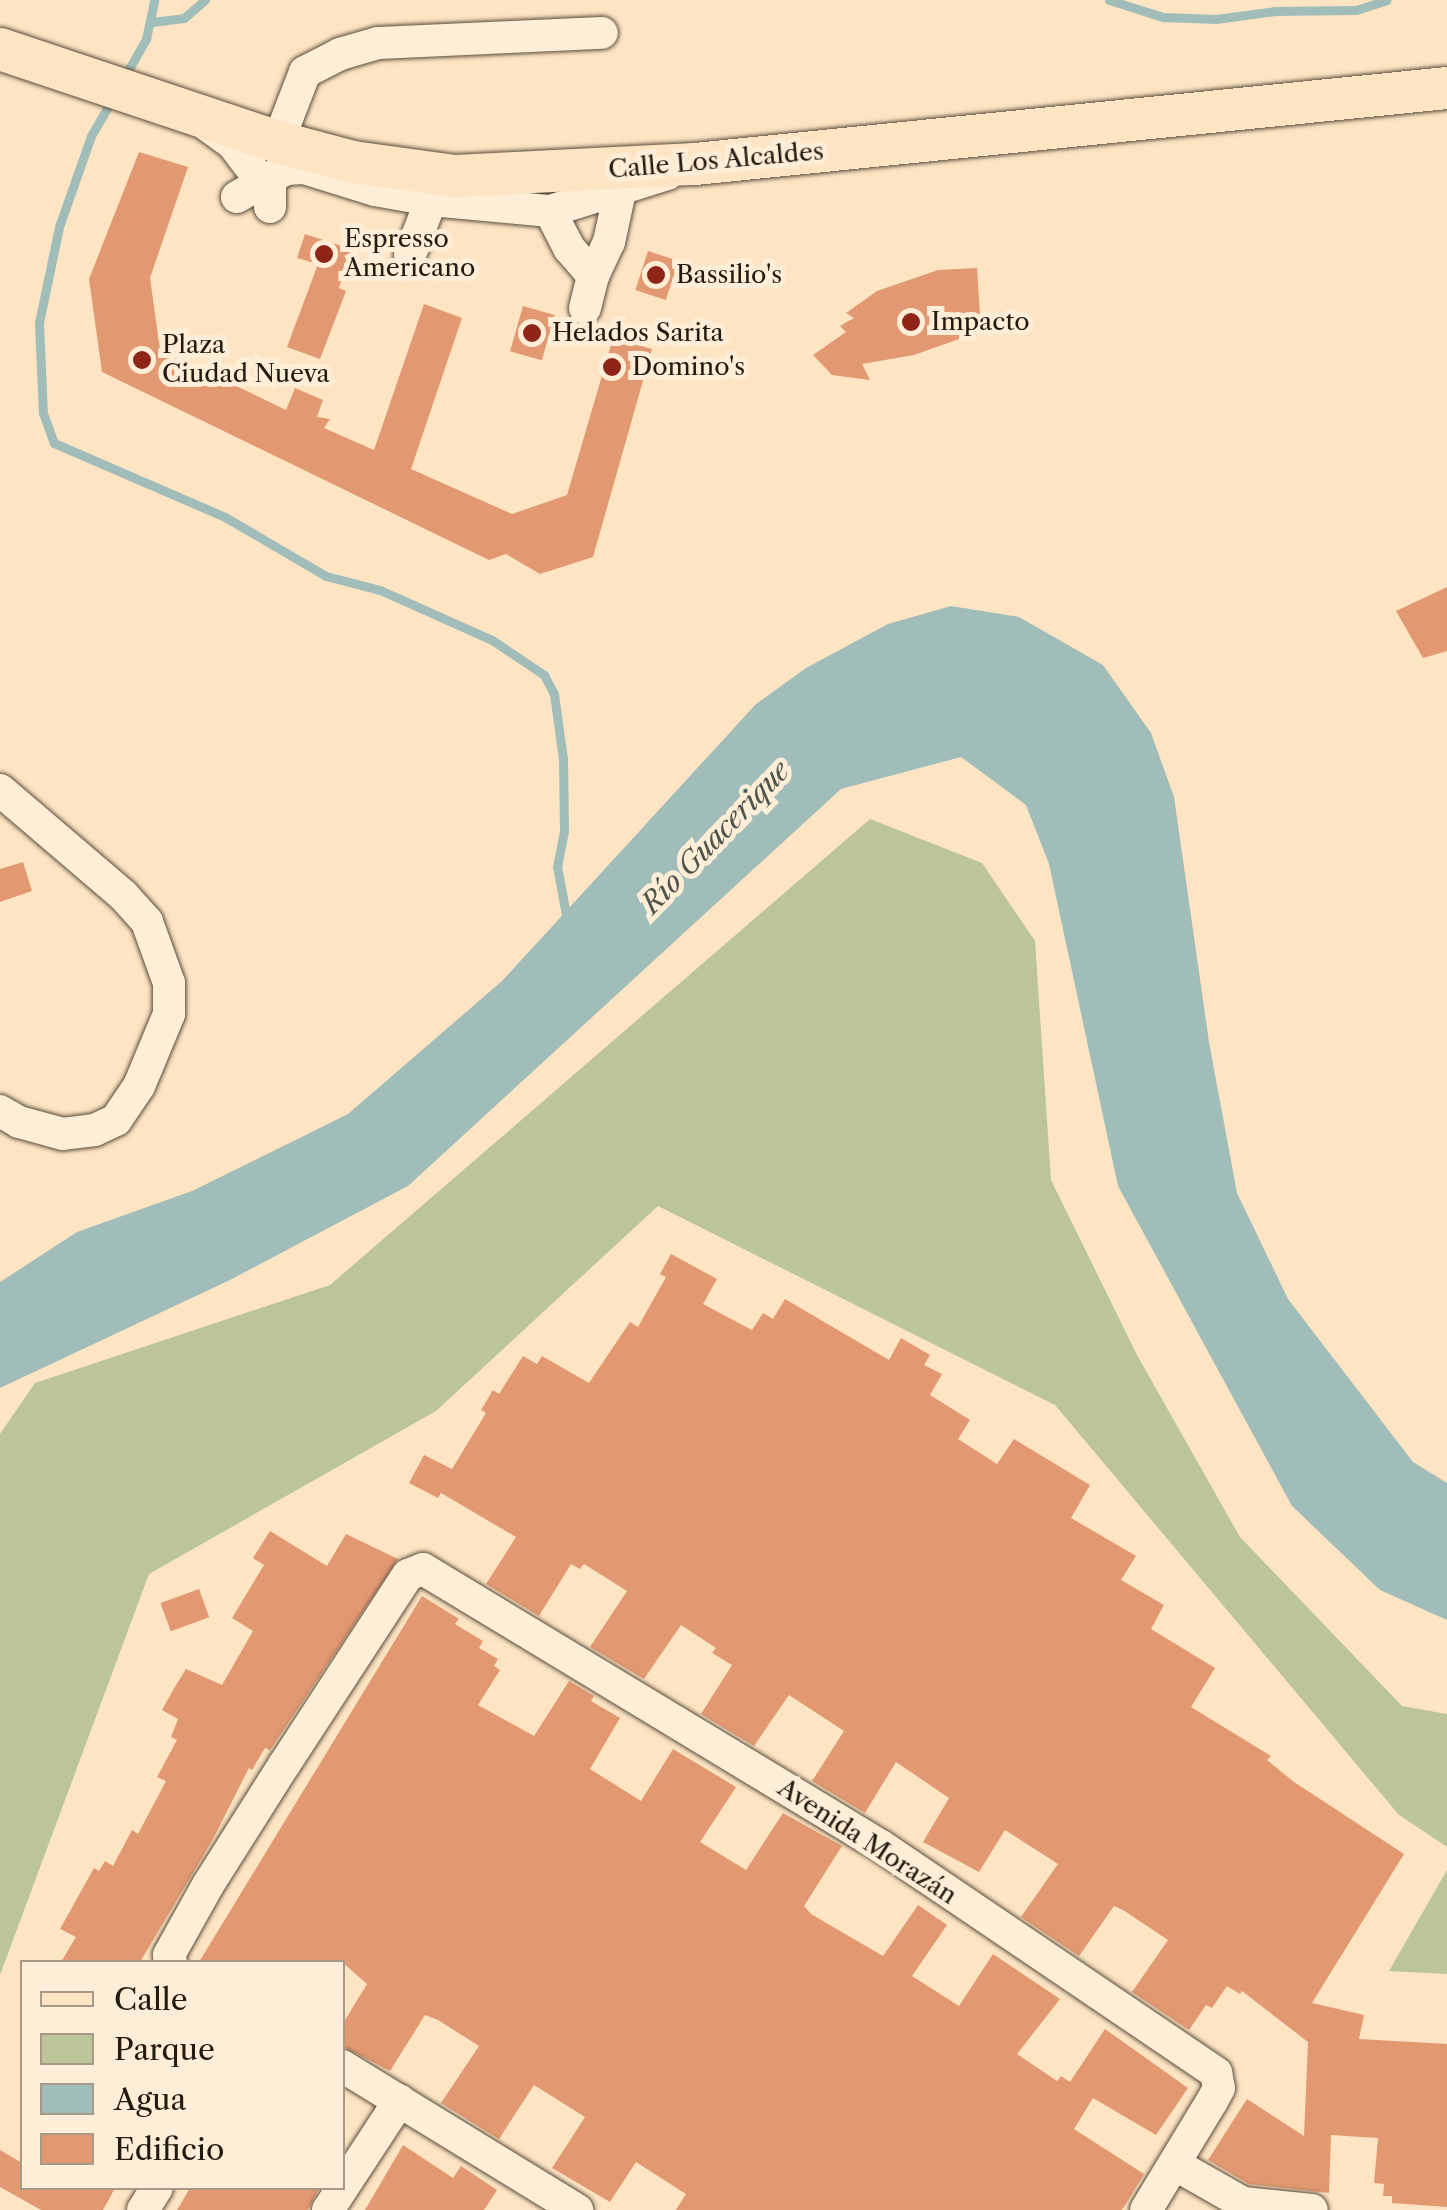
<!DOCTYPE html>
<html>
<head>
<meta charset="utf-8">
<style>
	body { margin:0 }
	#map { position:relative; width:1447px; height:2210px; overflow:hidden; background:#fde4c2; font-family:"Libre Caslon Text",serif }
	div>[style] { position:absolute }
	.green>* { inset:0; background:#bbc597 }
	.water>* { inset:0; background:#a1bdba }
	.stream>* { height:9px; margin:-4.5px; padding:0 4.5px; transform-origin:4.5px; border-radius:4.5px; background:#a1bdba }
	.building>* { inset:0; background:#e29971; transform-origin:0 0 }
	.roads { filter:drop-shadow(0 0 2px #5a4c3c) drop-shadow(0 0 2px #5a4c3c) }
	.minor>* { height:32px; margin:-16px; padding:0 16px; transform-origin:16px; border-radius:16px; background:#feedd7 }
	.major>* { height:42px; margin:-21px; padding:0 21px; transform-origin:21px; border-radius:21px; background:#fde4c2 }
	.dots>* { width:28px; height:28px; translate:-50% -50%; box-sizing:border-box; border:5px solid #feedd7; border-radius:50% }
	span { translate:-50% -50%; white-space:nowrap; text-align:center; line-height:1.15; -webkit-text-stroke:10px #feedd7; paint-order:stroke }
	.street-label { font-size:25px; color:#241a10 }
	.poi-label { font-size:25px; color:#241a10 }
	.left { translate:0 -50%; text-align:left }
	.water-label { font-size:28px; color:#50534c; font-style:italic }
	.legend { position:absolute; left:20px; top:1960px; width:325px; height:230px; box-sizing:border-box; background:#feedd7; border:2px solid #a79987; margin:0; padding:12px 18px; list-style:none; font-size:30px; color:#241a10 }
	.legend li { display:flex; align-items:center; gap:20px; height:50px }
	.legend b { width:50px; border:2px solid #a79987 }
</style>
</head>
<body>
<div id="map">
	<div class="green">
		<div style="clip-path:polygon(870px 819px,982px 863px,1035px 941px,1051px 1180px,1137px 1355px,1240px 1537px,1402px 1706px,1447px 1714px,1447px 1847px,1399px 1815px,1055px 1405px,658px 1206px,436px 1411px,149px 1574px,0 1975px,0 1434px,35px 1383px,330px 1285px)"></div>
		<div style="clip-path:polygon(1447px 1870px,1447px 1974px,1389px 1971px)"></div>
	</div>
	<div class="water">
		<div style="clip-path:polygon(951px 606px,1019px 617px,1103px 665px,1151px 733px,1174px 797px,1209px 1042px,1237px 1193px,1288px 1299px,1413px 1462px,1447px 1483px,1447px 1620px,1380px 1590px,1292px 1506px,1118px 1186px,1049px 864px,1026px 805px,961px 757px,841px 789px,408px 1186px,230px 1280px,0 1388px,0 1282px,77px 1232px,192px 1191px,348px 1114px,502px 981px,756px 704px,806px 668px,888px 624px)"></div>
	</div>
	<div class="stream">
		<div style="left:1109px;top:0;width:57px;rotate:17.5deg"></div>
		<div style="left:1163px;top:17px;width:53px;rotate:2.2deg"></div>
		<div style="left:1216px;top:19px;width:60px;rotate:-7.7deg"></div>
		<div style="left:1275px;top:11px;width:81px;rotate:-0.7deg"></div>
		<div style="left:1356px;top:10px;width:32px;rotate:-18deg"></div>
		<div style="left:152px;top:22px;width:32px;rotate:-7deg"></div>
		<div style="left:184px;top:18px;width:28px;rotate:-41deg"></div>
		<div style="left:125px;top:76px;width:43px;rotate:-60.4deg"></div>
		<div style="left:146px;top:39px;width:40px;rotate:-78deg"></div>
		<div style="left:113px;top:98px;width:44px;rotate:120.1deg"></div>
		<div style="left:91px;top:136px;width:96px;rotate:109.4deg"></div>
		<div style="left:59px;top:227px;width:98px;rotate:101.8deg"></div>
		<div style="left:39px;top:323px;width:90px;rotate:87.5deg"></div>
		<div style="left:43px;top:413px;width:32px;rotate:70deg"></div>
		<div style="left:54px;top:443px;width:186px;rotate:23.4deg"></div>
		<div style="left:225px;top:517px;width:117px;rotate:30.3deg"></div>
		<div style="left:326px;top:576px;width:56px;rotate:14.5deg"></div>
		<div style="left:380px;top:590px;width:123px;rotate:24.1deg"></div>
		<div style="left:492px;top:640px;width:63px;rotate:33.9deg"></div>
		<div style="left:544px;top:675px;width:21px;rotate:62deg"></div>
		<div style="left:554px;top:694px;width:66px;rotate:82.1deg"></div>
		<div style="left:563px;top:759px;width:72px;rotate:89.2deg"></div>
		<div style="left:564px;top:831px;width:36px;rotate:101deg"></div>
		<div style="left:557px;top:866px;width:55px;rotate:79.5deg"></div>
	</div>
	<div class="building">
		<div style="clip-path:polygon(139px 152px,188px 167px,150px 278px,160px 349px,286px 410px,295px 388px,323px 400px,317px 417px,330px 419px,324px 428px,374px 450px,424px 304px,462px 318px,411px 469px,512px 514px,567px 495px,613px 338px,652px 349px,593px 557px,540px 574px,506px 554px,489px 560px,102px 372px,89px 279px)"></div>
		<div style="clip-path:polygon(305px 234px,351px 249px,339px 288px,346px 291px,320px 359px,287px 347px,318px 264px,297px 258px)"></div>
		<div style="left:648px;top:251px;width:32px;height:41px;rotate:18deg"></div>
		<div style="clip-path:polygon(977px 268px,980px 315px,959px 339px,914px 355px,862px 364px,870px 380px,832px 375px,813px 355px,846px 332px,840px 326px,854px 318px,846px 313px,877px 291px,938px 270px)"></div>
		<div style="left:523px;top:306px;width:33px;height:47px;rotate:16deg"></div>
		<div style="clip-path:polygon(1447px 587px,1447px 651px,1423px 658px,1396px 611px)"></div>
		<div style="clip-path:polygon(23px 862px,32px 891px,0 902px,0 869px)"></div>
		<div style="clip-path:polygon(671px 1254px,717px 1279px,703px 1304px,752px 1330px,763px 1313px,773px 1319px,785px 1299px,889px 1360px,901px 1338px,930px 1355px,924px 1365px,942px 1374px,930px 1395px,970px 1420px,958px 1439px,997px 1464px,1014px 1439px,1090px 1485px,1071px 1518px,1136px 1556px,1121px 1580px,1164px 1605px,1151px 1629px,1215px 1668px,1191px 1707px,1271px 1756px,1267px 1760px,1294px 1782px,1404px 1854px,1312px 2003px,1364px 2015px,1359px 2039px,1447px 2044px,1447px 2207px,1392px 2203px,1392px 2196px,1383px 2196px,1384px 2184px,1374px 2183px,1378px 2138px,1331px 2135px,1329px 2193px,1249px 2184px,1208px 2160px,1247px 2099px,1304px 2136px,1308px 2042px,1242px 1991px,1240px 1994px,1227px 1986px,1212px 2008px,1206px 2005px,1189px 2030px,1132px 1992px,1168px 1940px,1123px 1910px,1114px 1906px,1079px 1956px,1021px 1917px,1058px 1864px,1005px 1830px,979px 1872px,923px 1842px,949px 1798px,896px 1762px,865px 1813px,812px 1781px,844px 1731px,789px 1695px,754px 1746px,701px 1714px,732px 1665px,712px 1653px,716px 1648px,681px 1625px,644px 1679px,590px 1647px,627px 1591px,584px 1564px,580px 1569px,571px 1564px,539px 1616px,486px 1584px,516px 1537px,441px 1493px,438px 1498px,409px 1483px,424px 1455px,452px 1469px,486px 1413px,481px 1410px,493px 1390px,499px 1394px,523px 1356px,537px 1364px,542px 1356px,589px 1383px,630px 1322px,638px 1327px,666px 1277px,660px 1274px)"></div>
		<div style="clip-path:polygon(270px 1531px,327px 1566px,346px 1534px,398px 1559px,270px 1750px,265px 1748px,252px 1770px,249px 1768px,213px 1839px,140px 1962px,61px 1962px,76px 1937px,60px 1929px,94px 1868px,99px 1871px,105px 1861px,113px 1866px,132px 1830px,138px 1834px,166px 1781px,157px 1777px,177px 1740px,171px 1737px,178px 1719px,162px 1710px,176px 1685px,186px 1669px,222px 1685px,253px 1631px,232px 1618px,264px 1565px,253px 1558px)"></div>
		<div style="left:199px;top:1589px;width:30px;height:41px;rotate:70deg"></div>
		<div style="clip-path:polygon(422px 1596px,459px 1619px,455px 1624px,483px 1641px,479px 1648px,498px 1659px,494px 1666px,500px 1670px,478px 1705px,534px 1736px,569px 1681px,594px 1696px,591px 1701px,620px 1718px,590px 1769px,641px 1801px,673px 1749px,736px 1787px,700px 1842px,746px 1870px,783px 1813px,842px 1846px,804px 1906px,811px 1914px,883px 1956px,918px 1905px,947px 1925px,912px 1976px,959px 2006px,993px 1954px,1060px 1999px,1017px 2054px,1057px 2081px,1061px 2076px,1070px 2082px,1105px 2029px,1188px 2088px,1156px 2135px,1093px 2098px,1074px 2129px,1144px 2174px,1122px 2210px,676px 2210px,686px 2194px,636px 2162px,610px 2202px,552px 2168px,585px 2117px,534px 2085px,499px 2139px,441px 2103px,479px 2046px,438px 2020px,425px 2015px,390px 2071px,342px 2046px,342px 2025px,367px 1984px,342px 1962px,199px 1962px)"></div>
		<div style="clip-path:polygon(403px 2145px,453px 2178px,461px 2166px,497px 2190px,484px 2210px,365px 2210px)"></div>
		<div style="clip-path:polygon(0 2150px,22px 2163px,22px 2188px,115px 2188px,103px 2210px,41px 2210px,0 2187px)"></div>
		<div style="clip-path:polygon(190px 2188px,319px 2188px,308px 2210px,177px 2210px)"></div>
	</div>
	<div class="roads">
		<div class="minor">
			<div style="left:207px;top:125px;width:32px;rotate:36deg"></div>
			<div style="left:233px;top:144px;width:39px;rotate:53deg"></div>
			<div style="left:256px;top:175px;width:11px;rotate:90deg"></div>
			<div style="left:256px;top:186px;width:22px;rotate:150deg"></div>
			<div style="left:278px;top:142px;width:75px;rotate:-68.9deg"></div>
			<div style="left:305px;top:72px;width:39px;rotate:-27deg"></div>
			<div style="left:340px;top:54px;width:40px;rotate:-16deg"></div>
			<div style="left:378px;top:43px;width:224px;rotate:-2.6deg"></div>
			<div style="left:270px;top:207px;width:29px;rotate:-90deg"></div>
			<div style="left:270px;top:178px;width:18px;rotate:-29deg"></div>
			<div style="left:286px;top:169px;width:18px;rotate:-3deg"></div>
			<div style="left:304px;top:168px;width:74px;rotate:17.2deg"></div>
			<div style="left:375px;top:190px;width:57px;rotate:10.1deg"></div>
			<div style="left:431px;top:200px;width:120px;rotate:5.3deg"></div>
			<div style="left:550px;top:211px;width:123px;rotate:-17.5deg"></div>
			<div style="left:550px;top:211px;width:42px;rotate:62.8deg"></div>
			<div style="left:569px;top:248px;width:37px;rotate:49deg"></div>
			<div style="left:410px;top:255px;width:59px;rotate:-69.1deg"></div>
			<div style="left:585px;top:308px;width:33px;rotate:-76deg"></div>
			<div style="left:593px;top:276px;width:38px;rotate:-65deg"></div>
			<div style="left:609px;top:242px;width:52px;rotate:-77.8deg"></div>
			<div style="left:0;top:790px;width:162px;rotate:40.5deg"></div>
			<div style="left:123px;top:895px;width:36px;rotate:48deg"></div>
			<div style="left:147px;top:922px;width:65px;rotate:70.2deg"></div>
			<div style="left:169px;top:983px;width:31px;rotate:90deg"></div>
			<div style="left:169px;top:1014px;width:78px;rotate:112.6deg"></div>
			<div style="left:139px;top:1086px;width:41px;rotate:124.1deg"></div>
			<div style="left:116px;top:1120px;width:23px;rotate:155deg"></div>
			<div style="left:95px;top:1130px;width:32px;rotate:173deg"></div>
			<div style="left:63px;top:1134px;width:46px;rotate:-164.7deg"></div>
			<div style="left:19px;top:1122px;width:22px;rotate:-150deg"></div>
			<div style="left:171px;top:1962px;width:7px;rotate:-106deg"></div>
			<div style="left:169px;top:1955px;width:80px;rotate:-60.9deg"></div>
			<div style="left:208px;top:1885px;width:142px;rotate:-57.7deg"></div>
			<div style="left:284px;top:1765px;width:227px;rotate:-56.9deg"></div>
			<div style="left:408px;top:1575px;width:16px;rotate:-22deg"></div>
			<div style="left:423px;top:1569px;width:535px;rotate:31.17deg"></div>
			<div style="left:881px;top:1846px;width:405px;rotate:34.1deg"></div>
			<div style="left:1216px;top:2073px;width:15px;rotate:79deg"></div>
			<div style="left:1219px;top:2088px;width:15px;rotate:118deg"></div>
			<div style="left:1212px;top:2101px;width:127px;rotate:121.2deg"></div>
			<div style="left:342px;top:2066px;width:276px;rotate:31.5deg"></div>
			<div style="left:1176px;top:2165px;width:77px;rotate:29.6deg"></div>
			<div style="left:1243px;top:2203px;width:69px;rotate:5.8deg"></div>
			<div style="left:143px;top:2210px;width:26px;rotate:-58deg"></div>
			<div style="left:328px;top:2210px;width:131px;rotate:-56.8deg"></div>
		</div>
		<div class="major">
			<div style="left:0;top:49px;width:293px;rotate:18.5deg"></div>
			<div style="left:278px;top:142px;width:78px;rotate:14.9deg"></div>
			<div style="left:353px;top:162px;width:103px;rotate:7.8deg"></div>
			<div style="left:455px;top:176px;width:240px;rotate:-2.9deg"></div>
			<div style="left:695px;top:164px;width:756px;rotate:-5.77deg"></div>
		</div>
	</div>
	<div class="dots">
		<div style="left:324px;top:254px;background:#8f2418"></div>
		<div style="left:656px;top:275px;background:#8f2418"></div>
		<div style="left:911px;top:322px;background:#8f2418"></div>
		<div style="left:532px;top:333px;background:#8f2418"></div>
		<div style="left:142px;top:360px;background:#8f2418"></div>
		<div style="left:612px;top:367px;background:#8f2418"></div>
	</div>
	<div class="street-label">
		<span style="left:716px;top:161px;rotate:-5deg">Calle Los Alcaldes</span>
		<span style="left:867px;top:1842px;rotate:33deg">Avenida Morazán</span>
	</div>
	<div class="poi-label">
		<span class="left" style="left:344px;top:254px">Espresso<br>Americano</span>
		<span class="left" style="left:676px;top:275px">Bassilio's</span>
		<span class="left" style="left:931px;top:322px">Impacto</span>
		<span class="left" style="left:552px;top:333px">Helados Sarita</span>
		<span class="left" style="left:162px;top:360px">Plaza<br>Ciudad Nueva</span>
		<span class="left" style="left:632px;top:367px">Domino's</span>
	</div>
	<div class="water-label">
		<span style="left:715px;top:837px;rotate:-46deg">Río Guacerique</span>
	</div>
	<ul class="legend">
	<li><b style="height:12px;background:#fde4c2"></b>Calle</li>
	<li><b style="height:28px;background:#bbc597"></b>Parque</li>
	<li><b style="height:28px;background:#a1bdba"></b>Agua</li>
	<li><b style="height:28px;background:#e29971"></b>Edificio</li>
	</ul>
</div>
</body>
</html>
